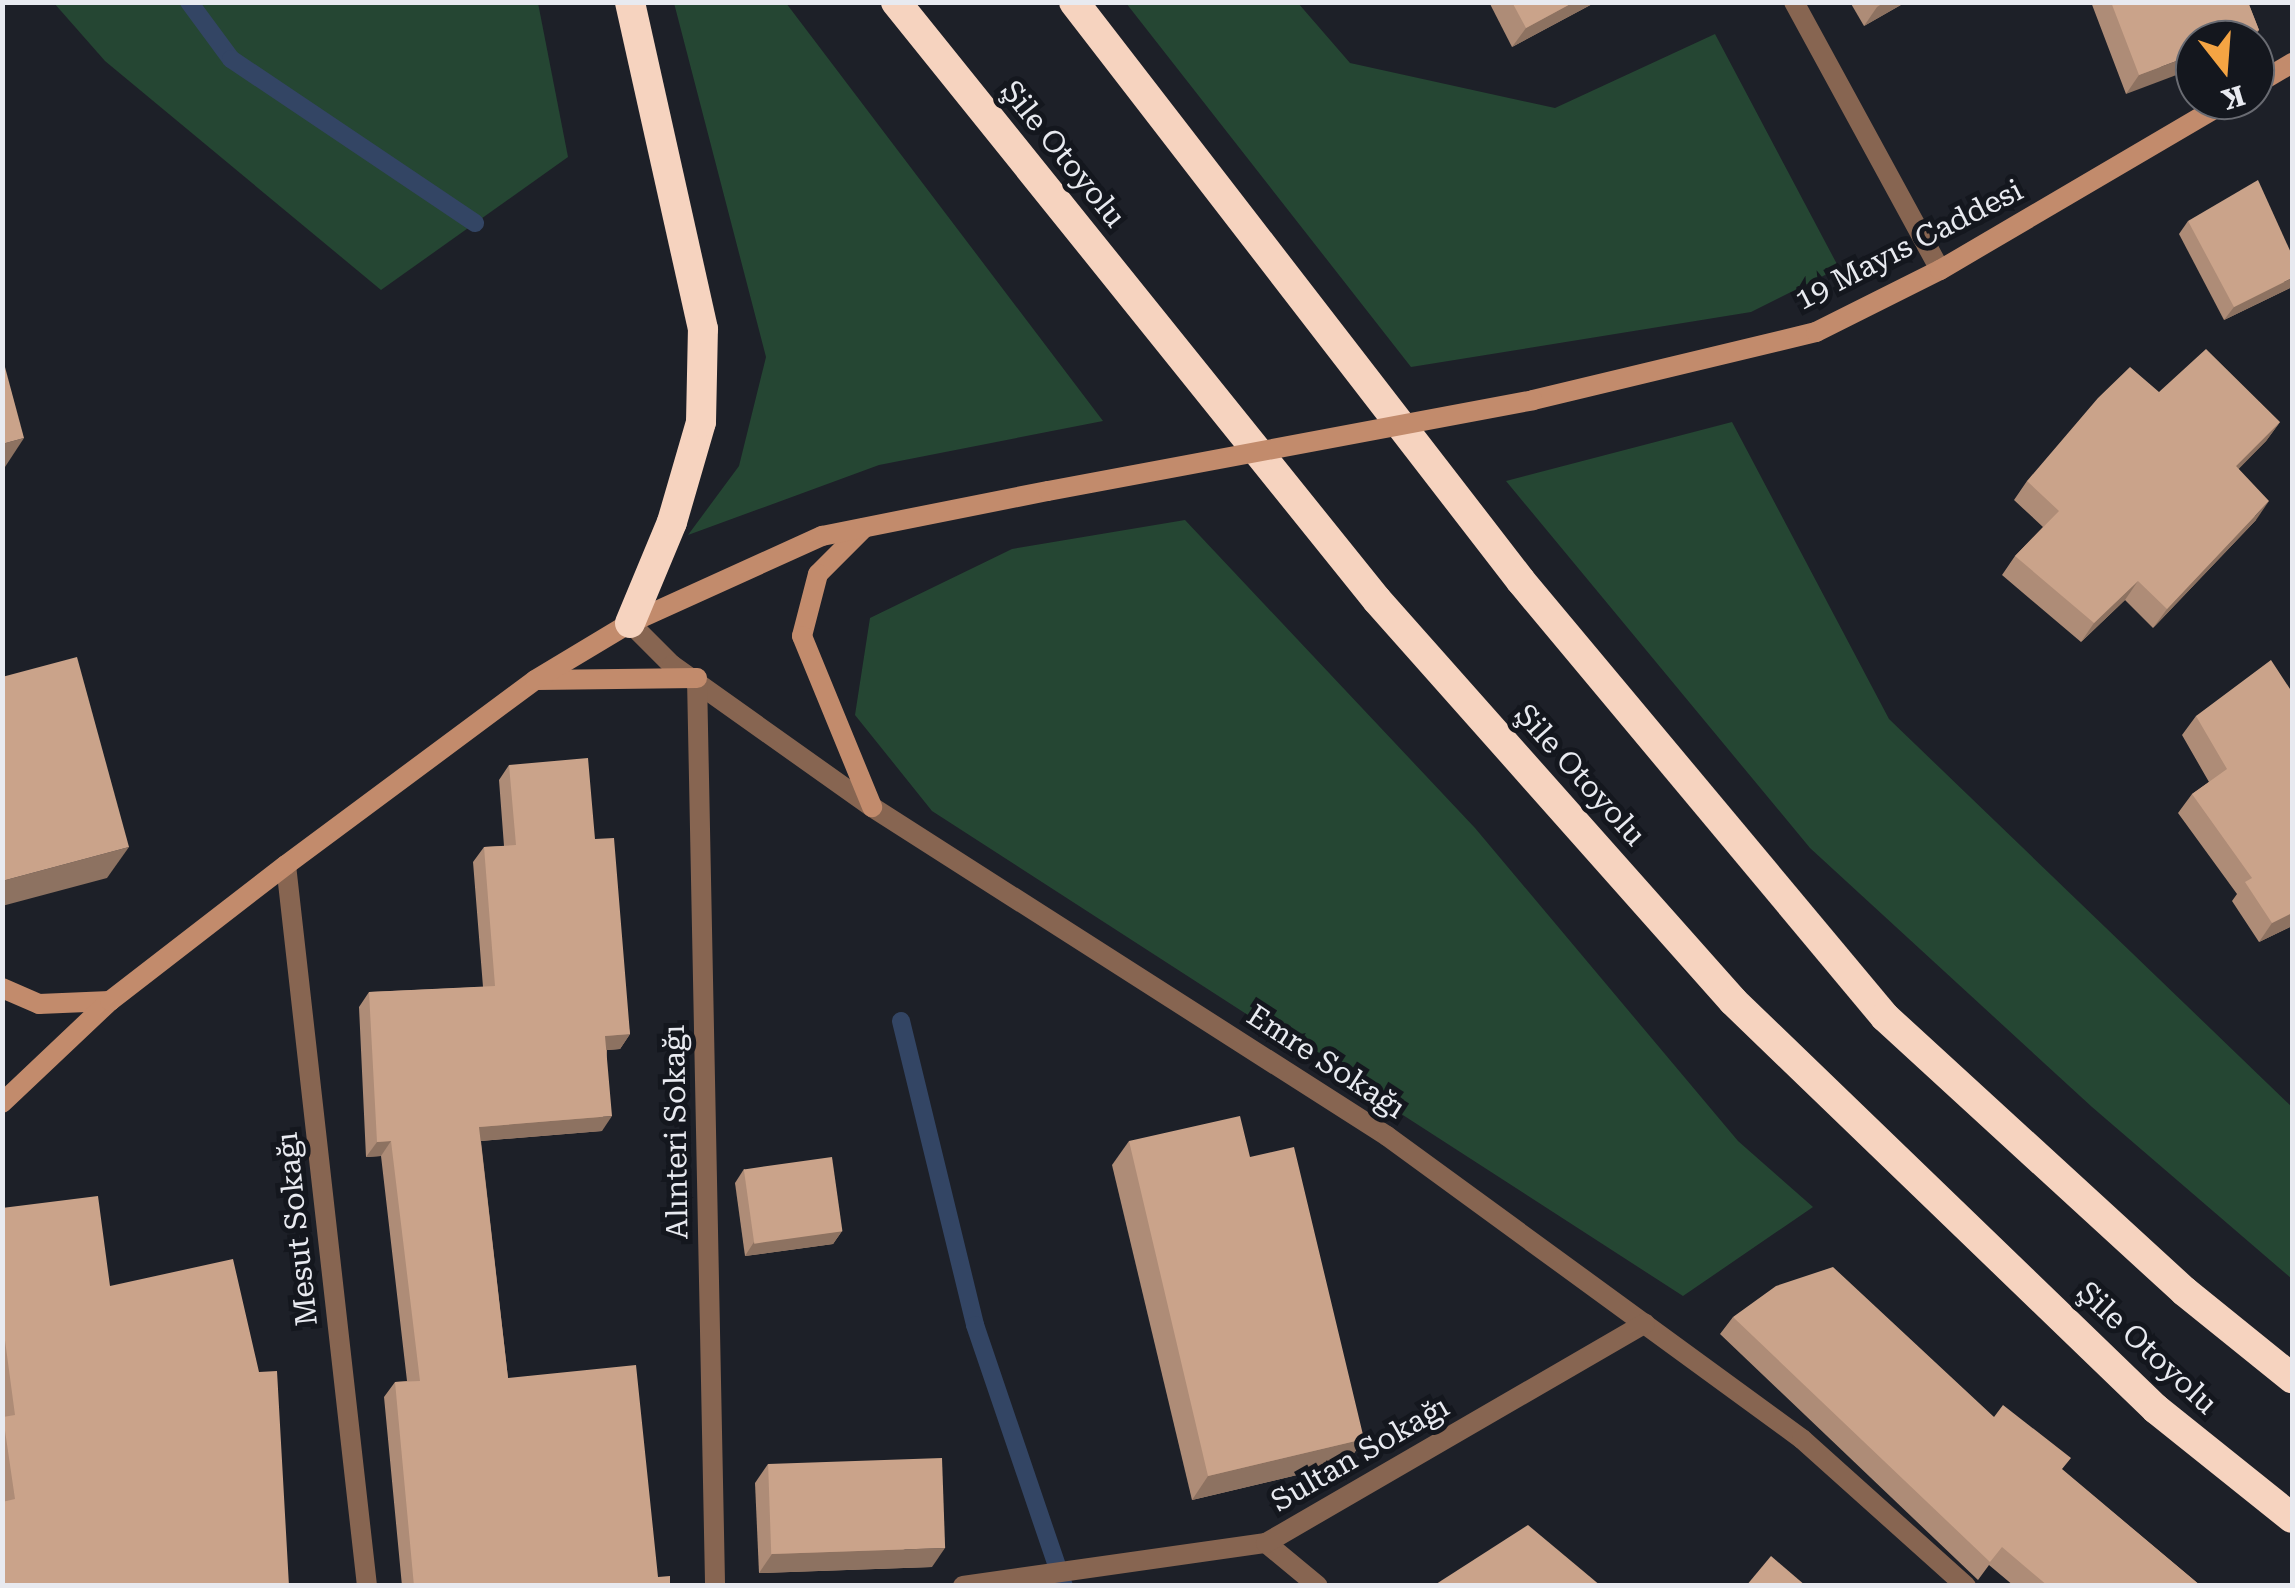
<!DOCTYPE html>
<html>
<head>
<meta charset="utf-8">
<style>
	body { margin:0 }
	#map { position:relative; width:2295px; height:1588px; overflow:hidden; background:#1d2028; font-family:"Roboto Serif",serif }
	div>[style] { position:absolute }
	.green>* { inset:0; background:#254633 }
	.stream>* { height:18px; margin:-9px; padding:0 9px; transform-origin:9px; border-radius:9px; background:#334564 }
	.street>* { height:20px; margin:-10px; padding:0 10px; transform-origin:10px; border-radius:10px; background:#876551 }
	.secondary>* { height:20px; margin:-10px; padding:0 10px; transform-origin:10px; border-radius:10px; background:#c28b6c }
	.highway>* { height:30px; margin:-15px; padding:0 15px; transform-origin:15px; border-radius:15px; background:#f6d3bf }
	.secondary-bridge>* { height:20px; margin:-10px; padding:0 10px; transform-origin:10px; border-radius:10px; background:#c28b6c }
	.wall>* { inset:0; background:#ae8c77 }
	.shaded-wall>* { inset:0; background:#8d7261 }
	.building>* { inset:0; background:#caa38a; transform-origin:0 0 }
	span { translate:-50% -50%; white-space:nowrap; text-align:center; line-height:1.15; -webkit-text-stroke:10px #14171e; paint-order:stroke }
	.street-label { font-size:30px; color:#e8eaf0 }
	.frame { position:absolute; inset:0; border:5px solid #e8eaf0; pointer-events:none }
	.north { position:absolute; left:2175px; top:20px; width:100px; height:100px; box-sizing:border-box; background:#14171e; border:2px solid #696b72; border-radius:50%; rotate:163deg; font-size:28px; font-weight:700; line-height:40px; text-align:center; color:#e8eaf0 }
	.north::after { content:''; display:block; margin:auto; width:35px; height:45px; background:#f4a443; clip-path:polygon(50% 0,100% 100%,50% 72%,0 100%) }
</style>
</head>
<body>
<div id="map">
	<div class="green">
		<div style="clip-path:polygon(54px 3px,538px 3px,568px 157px,381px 290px,105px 61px)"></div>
		<div style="clip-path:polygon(674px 3px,786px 3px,1103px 421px,879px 465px,688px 535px,739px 466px,766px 357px)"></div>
		<div style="clip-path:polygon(1126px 3px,1298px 3px,1350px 63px,1555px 108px,1715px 34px,1839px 268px,1751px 312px,1411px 367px)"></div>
		<div style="clip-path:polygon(1732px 422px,1889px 719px,2292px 1107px,2292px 1279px,2092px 1107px,1810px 848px,1506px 481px)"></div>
		<div style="clip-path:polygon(1185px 520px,1475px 828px,1738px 1141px,1813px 1207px,1683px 1296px,932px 811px,855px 715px,870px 618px,1012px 549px)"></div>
	</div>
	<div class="stream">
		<div style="left:189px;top:2px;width:71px;rotate:53.6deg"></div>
		<div style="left:231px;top:59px;width:294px;rotate:33.9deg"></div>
		<div style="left:901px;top:1021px;width:313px;rotate:76.3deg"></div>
		<div style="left:975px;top:1325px;width:276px;rotate:71.2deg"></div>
	</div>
	<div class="street">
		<div style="left:1794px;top:2px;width:305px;rotate:61.4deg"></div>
		<div style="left:630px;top:623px;width:59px;rotate:45deg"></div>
		<div style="left:672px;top:665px;width:245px;rotate:35.4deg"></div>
		<div style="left:872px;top:807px;width:611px;rotate:32.57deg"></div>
		<div style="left:1387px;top:1136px;width:514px;rotate:36.13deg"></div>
		<div style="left:1802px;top:1439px;width:220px;rotate:41.9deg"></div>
		<div style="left:697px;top:678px;width:908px;rotate:88.86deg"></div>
		<div style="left:286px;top:865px;width:726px;rotate:83.59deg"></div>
		<div style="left:1266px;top:1543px;width:67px;rotate:39.6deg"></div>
		<div style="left:963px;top:1586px;width:306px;rotate:-8.1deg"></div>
		<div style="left:1266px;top:1543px;width:438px;rotate:-30.1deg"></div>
	</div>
	<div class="secondary">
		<div style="left:2255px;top:85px;width:43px;rotate:-30.7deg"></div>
		<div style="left:1533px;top:400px;width:291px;rotate:-13.5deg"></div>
		<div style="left:1816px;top:332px;width:139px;rotate:-26.6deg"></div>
		<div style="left:1940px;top:270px;width:336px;rotate:-30.4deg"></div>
		<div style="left:864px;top:528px;width:65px;rotate:135deg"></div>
		<div style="left:818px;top:574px;width:64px;rotate:104.5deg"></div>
		<div style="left:802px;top:636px;width:185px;rotate:67.7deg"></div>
		<div style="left:537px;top:680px;width:160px;rotate:-0.7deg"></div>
		<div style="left:2px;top:988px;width:40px;rotate:23.4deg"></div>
		<div style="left:39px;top:1004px;width:71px;rotate:-2.4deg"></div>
		<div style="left:2px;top:1103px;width:149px;rotate:-43.4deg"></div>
		<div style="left:110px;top:1001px;width:222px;rotate:-37.7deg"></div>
		<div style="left:286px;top:865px;width:310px;rotate:-36.6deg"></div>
		<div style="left:535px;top:680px;width:111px;rotate:-31deg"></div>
		<div style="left:630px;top:623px;width:211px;rotate:-24.4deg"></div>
		<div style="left:822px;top:536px;width:230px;rotate:-11.3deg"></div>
	</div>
	<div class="highway">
		<div style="left:896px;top:2px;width:767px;rotate:51.19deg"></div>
		<div style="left:1377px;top:600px;width:536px;rotate:48.4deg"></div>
		<div style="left:1733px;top:1001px;width:588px;rotate:43.97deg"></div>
		<div style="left:2156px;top:1409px;width:174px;rotate:38.7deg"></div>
		<div style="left:1074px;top:2px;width:731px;rotate:52.33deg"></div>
		<div style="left:1521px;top:581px;width:568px;rotate:50.14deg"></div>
		<div style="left:1885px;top:1017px;width:406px;rotate:42.5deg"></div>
		<div style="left:2184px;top:1291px;width:139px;rotate:38.9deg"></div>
		<div style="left:630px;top:623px;width:109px;rotate:-67.4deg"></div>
		<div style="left:672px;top:522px;width:104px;rotate:-73.8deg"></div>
		<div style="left:701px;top:422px;width:93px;rotate:-88.8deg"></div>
		<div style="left:703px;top:329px;width:335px;rotate:-102.6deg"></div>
	</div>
	<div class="secondary-bridge">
		<div style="left:1048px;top:491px;width:493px;rotate:-10.6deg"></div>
	</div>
	<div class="wall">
		<div style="clip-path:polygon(1489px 2px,1596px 2px,1512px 47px)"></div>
		<div style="clip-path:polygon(1850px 2px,1906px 2px,1864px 26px)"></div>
		<div style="clip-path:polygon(2091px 2px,2248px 2px,2259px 30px,2252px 40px,2195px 40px,2126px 94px)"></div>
		<div style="clip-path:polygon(2188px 221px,2292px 287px,2224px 320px,2179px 234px)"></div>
		<div style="clip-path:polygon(2280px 422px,2266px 441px,2238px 469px,2256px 520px,2153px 628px,2125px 600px,2081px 642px,2002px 575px,2015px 556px,2043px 527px,2014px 500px,2027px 481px)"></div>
		<div style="clip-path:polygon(2292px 692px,2292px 926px,2259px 942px,2232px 901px,2237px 894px,2178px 813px,2192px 794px,2209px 782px,2182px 735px,2196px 716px)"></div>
		<div style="clip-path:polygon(509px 765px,595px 839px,630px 1034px,620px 1049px,607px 1050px,602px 1131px,481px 1141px,508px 1378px,658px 1577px,670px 1586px,402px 1586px,384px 1397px,395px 1382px,407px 1381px,381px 1156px,366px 1157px,359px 1007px,369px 992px,483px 987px,473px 862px,484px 847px,504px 846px,499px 780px)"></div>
		<div style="clip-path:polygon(1129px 1141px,1250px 1157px,1364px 1439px,1347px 1463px,1192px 1500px,1112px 1165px)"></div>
		<div style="clip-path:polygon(744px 1169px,842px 1231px,833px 1244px,745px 1256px,735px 1183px)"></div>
		<div style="clip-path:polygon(2px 1208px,110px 1286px,289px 1586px,3px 1502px)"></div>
		<div style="clip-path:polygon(1733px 1317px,1994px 1417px,2062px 1470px,2201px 1586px,2014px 1586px,1989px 1565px,1978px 1580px,1720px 1334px)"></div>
		<div style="clip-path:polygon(768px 1464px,932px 1567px,759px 1573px,755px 1483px)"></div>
	</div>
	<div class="shaded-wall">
		<div style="clip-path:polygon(1574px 2px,1596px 2px,1512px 47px,1526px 28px)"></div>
		<div style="clip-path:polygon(1885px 2px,1906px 2px,1864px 26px,1877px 7px)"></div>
		<div style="clip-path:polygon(2259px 30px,2252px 40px,2232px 40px)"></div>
		<div style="clip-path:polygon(2195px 54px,2195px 68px,2126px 94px,2139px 75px)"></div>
		<div style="clip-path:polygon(2292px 278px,2292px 287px,2224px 320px,2234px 307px)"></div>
		<div style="clip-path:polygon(2280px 422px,2266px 441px,2223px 485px,2236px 466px)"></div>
		<div style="clip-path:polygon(24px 438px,3px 470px,2px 444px)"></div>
		<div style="clip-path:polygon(2269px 501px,2256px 520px,2153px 628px,2167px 609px)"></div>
		<div style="clip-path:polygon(2138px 581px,2125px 600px,2081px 642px,2094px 623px)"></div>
		<div style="clip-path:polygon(129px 847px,107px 878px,2px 906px,2px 881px)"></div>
		<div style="clip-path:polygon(2292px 913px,2292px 926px,2259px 942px,2272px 923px)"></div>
		<div style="clip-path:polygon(630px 1034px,620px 1049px,595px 1051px,605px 1036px)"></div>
		<div style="clip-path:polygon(612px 1116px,602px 1131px,468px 1142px,479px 1127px)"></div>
		<div style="clip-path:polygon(391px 1141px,381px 1156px,366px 1157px,377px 1142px)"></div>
		<div style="clip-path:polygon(842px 1231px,833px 1244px,745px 1256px,754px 1242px)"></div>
		<div style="clip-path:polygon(1364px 1439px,1347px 1463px,1192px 1500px,1208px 1476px)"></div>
		<div style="clip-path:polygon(945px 1548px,932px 1567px,759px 1573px,772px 1554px)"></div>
	</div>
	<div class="building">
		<div style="clip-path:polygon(1512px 2px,1574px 2px,1526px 28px)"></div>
		<div style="clip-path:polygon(2111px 2px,2248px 2px,2259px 30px,2232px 40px,2195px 40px,2195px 54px,2139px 75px)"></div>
		<div style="clip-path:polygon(2258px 180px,2292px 255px,2292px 278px,2234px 307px,2188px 221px)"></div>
		<div style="clip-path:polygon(2206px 349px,2280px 422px,2236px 466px,2269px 501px,2167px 609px,2138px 581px,2094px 623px,2015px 556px,2059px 511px,2027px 481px,2098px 398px,2130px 367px,2159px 392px)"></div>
		<div style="clip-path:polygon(2px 356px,24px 438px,2px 444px)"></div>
		<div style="clip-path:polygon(77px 657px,129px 847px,2px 881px,2px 677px)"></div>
		<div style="clip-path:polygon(2271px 660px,2292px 692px,2292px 913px,2272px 923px,2245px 882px,2252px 878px,2192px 794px,2227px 769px,2196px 716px)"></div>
		<div style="clip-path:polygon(588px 758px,595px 839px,614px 838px,630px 1034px,605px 1036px,612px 1116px,479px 1127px,508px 1378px,636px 1365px,658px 1577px,670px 1576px,670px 1586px,414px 1586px,395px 1382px,420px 1381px,391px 1141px,377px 1142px,369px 992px,495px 986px,484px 847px,516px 845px,509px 765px)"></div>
		<div style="clip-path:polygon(1240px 1116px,1250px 1157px,1294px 1147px,1364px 1439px,1208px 1476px,1129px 1141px)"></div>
		<div style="left:832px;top:1157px;width:75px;height:89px;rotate:82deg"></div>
		<div style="clip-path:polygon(98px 1196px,110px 1286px,233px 1259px,259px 1372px,277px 1371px,289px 1586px,2px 1586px,2px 1502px,15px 1499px,3px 1417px,15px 1415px,2px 1318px,2px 1208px)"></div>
		<div style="clip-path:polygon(1833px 1267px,1994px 1417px,2003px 1405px,2071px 1458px,2062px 1469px,2201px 1586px,2048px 1586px,2002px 1547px,1990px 1562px,1733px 1317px,1776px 1286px)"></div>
		<div style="left:942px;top:1458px;width:90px;height:174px;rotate:88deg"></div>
		<div style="clip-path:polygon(1528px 1525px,1601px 1586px,1433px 1586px)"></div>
		<div style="clip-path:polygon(1771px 1556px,1806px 1586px,1746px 1586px)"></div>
	</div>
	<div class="street-label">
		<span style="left:1063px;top:154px;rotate:51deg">Şile Otoyolu</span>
		<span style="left:1909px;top:245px;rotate:-27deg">19 Mayıs Caddesi</span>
		<span style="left:1580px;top:775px;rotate:48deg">Şile Otoyolu</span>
		<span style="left:1326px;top:1062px;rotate:33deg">Emre Sokağı</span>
		<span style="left:676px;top:1132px;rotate:-91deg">Alınteri Sokağı</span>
		<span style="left:297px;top:1229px;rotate:-96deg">Mesut Sokağı</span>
		<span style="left:2147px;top:1348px;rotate:43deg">Şile Otoyolu</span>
		<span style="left:1360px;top:1454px;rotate:-30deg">Sultan Sokağı</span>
	</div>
	<div class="frame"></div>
	<div class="north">K</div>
</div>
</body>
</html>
